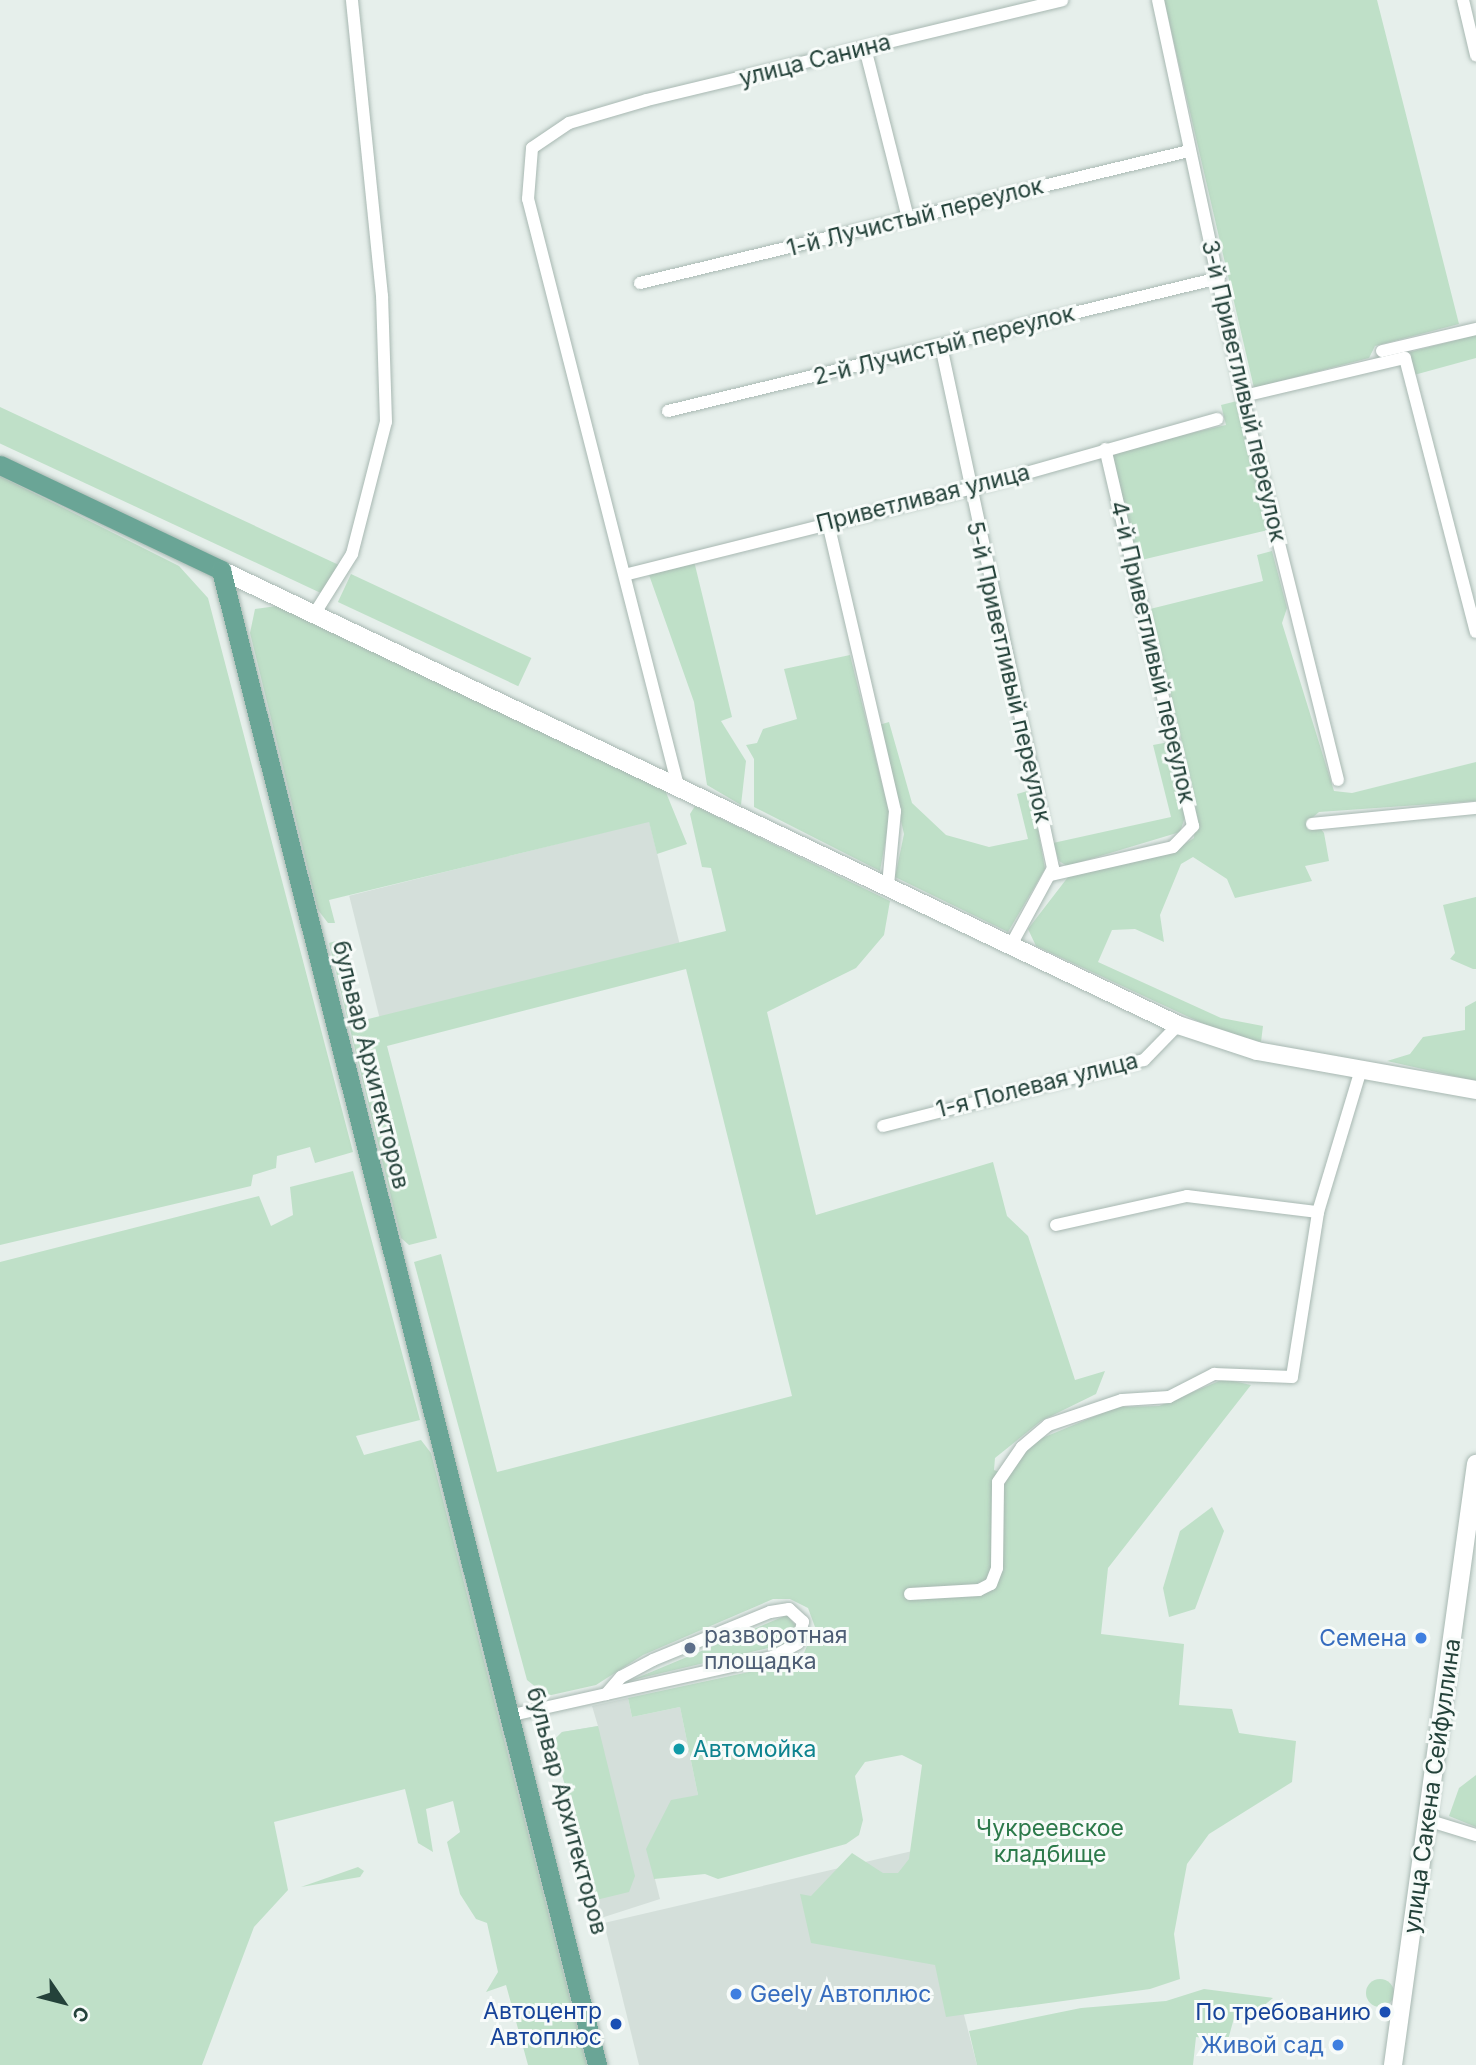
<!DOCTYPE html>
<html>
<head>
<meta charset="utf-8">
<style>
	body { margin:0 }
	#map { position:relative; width:1476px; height:2065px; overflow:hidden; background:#e6efeb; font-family:Inter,sans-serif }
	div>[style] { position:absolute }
	.built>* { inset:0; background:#d4dfda; transform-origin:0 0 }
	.green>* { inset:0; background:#bfe0c8; transform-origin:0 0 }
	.round { border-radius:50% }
	.roads { filter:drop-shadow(0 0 2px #a8b8b2) drop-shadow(0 0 2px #a8b8b2) }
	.minor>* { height:12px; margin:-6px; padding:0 6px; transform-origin:6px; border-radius:6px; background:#fff }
	.secondary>* { height:18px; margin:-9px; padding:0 9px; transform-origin:9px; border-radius:9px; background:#fff }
	.primary>* { height:19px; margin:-9.5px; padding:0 9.5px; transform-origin:9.5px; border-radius:9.5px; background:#6aa596 }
	.dots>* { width:19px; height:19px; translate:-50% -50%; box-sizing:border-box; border:4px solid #f7fbf9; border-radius:50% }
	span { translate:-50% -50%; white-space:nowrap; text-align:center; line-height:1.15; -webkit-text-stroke:6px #f7fbf9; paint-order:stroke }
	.street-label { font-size:23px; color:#24423a }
	.service-label { font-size:23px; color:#4e5e75 }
	.left { translate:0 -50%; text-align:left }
	.shop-label { font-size:23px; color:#366cbe }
	.right { translate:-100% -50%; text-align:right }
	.culture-label { font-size:23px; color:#0d838f }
	.park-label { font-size:23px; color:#2d7a4b }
	.transit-label { font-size:23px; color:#164399 }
	.north { position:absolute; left:28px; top:1967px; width:70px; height:70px; -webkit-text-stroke:5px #f7fbf9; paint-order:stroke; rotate:125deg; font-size:19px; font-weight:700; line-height:28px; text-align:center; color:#24423a }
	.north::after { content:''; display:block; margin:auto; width:24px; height:32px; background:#24423a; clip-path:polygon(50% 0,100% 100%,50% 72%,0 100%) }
</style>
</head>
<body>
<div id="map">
	<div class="built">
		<div style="left:649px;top:821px;width:126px;height:309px;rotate:76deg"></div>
		<div style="clip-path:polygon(628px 1698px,632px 1717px,680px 1707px,698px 1795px,647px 1848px,660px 1899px,601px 1918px,553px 1741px,562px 1732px,598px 1726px,592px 1706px)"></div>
		<div style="clip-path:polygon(921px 1849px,977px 2065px,639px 2065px,604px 1923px)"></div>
	</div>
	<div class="green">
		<div style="clip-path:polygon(1164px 0,1377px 0,1459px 324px,1375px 346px,1369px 358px,1254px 388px)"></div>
		<div style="clip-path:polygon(1476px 335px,1476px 358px,1414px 375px,1410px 352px)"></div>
		<div style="clip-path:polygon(1237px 401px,1268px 530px,1137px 561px,1111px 457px,1123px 449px,1226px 425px,1221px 405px)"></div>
		<div style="left:0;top:407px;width:374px;height:33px;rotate:25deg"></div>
		<div style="clip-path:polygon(0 476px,179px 566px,208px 598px,353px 1152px,315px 1163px,310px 1147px,277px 1156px,276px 1168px,253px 1175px,251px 1186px,0 1245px)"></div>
		<div style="clip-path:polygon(1272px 551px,1287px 608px,1282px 623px,1334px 791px,1352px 793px,1476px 762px,1476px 801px,1319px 812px,1312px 818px,1324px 833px,1329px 861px,1305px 866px,1312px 881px,1235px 898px,1227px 879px,1193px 857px,1181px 864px,1160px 915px,1164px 942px,1135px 929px,1112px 930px,1098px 962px,1221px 1018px,1263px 1026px,1261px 1042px,1219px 1031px,1036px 946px,1028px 929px,1068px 877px,1174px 851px,1194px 838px,1196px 801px,1150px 609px,1263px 581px,1257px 555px)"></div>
		<div style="clip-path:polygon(694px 561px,732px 717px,721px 721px,746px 761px,741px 805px,707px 785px,694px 702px,648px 572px)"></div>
		<div style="left:351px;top:574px;width:199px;height:31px;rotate:25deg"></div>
		<div style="clip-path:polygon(277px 606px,665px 790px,687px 844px,657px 854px,649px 822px,329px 900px,335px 923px,328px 923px,318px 910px,250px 633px,255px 609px)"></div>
		<div style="clip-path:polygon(850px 655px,890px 816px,880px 871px,754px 807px,754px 759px,746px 745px,757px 743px,763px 729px,797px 719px,784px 669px)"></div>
		<div style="clip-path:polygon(889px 722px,912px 803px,946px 835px,989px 847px,1028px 839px,1017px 794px,1031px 790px,1045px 869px,1008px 932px,895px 877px,904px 834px,879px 725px)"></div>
		<div style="clip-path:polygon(1169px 742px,1186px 814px,1180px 832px,1067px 866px,1059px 861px,1053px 843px,1171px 817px,1153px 745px)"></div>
		<div style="clip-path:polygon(695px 806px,890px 901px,884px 935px,856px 968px,767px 1012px,816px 1215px,993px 1162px,1007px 1216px,1028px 1236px,1075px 1380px,1105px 1371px,1096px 1394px,1041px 1421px,995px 1458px,994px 1470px,1007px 1475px,1035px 1441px,1117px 1407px,1159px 1406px,1224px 1379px,1251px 1385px,1108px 1568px,1101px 1634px,1184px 1644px,1179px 1705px,1232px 1709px,1239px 1733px,1296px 1741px,1292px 1782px,1209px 1834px,1187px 1864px,1174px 1934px,1180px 1979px,1150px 1989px,946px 2017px,935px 1965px,811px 1943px,800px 1894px,811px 1896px,852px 1853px,883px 1873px,898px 1873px,909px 1859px,922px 1765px,902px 1755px,865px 1762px,855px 1776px,863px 1820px,859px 1835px,846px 1844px,718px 1879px,705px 1874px,654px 1879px,646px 1849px,671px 1800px,698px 1795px,680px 1707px,632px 1717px,628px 1698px,768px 1668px,804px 1653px,815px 1627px,808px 1608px,790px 1599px,773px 1599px,643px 1655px,596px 1685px,547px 1696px,527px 1680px,414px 1262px,441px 1254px,497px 1472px,792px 1396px,686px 969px,387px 1046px,437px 1238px,409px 1245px,401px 1238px,329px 943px,339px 940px,360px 1021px,726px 931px,711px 868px,702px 867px,690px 814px)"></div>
		<div style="clip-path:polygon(1476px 897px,1476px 969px,1473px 969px,1450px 959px,1455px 953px,1443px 905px)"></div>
		<div style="clip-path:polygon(1476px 1001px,1476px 1081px,1387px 1061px,1410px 1054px,1423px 1037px,1465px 1030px,1465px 1007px)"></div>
		<div style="clip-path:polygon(353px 1171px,420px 1420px,356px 1436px,364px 1455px,421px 1440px,431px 1453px,587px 2065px,528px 2065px,506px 1985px,486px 1992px,498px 1972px,487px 1923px,476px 1919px,460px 1894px,447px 1842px,460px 1832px,453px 1801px,426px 1809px,433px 1852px,418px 1843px,405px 1789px,274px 1822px,288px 1890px,254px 1927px,202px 2065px,0 2065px,0 1262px,259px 1196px,271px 1226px,293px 1215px,290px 1187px)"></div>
		<div style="clip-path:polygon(1212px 1507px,1224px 1531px,1195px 1609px,1169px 1617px,1163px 1588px,1180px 1531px)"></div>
		<div style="clip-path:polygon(787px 1615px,799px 1630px,790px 1643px,632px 1680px)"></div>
		<div style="clip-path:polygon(598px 1726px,635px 1876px,629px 1892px,596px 1900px,553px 1741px,562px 1732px)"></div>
		<div style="clip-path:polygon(1476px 1775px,1476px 1827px,1449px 1816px,1459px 1788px)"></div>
		<div style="clip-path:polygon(358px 1867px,364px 1871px,360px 1877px,301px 1887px)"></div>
		<div class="round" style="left:1366px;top:1979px;width:28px;height:28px"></div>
		<div style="clip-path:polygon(1204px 1989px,1273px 1998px,1249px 2018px,1234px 2018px,1228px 2040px,1196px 2037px,1193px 2065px,977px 2065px,969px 2031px,1081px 2008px,1166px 2001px)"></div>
	</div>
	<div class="roads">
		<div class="minor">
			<div style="left:1158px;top:0;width:429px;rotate:77.9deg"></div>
			<div style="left:1248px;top:419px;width:372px;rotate:76deg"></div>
			<div style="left:1463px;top:0;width:57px;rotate:76.7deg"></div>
			<div style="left:865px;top:48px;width:175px;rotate:75.8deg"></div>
			<div style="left:640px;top:283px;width:565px;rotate:-13.52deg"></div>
			<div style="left:941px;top:346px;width:534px;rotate:77.89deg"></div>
			<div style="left:1053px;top:868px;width:88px;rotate:118.6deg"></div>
			<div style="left:1382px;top:351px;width:97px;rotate:-13.2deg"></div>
			<div style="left:1248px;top:395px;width:161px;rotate:-13.3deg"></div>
			<div style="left:1405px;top:358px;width:283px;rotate:75.5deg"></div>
			<div style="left:668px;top:411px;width:567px;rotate:-13.57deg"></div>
			<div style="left:828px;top:523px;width:296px;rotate:76.9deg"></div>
			<div style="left:895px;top:811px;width:74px;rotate:95.4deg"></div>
			<div style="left:628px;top:574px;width:352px;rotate:-14deg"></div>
			<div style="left:970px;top:489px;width:257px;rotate:-15.8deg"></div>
			<div style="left:315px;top:613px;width:70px;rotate:-57.9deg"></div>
			<div style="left:352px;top:554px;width:136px;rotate:-75.6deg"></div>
			<div style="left:386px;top:422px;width:126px;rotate:-91.8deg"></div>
			<div style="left:382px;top:296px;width:298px;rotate:-95.8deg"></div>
			<div style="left:678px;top:786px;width:606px;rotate:-104.33deg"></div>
			<div style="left:528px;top:199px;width:51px;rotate:-85.5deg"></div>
			<div style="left:532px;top:148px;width:45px;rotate:-34deg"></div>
			<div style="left:569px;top:123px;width:81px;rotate:-16.4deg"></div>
			<div style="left:647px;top:100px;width:427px;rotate:-13.5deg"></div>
			<div style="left:1312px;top:824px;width:165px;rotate:-5.6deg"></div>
			<div style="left:1051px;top:875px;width:125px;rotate:-12.9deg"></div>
			<div style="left:1173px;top:847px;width:29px;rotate:-46deg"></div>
			<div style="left:1193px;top:826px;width:387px;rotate:-103.1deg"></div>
			<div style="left:883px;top:1126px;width:269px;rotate:-14.2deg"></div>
			<div style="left:1144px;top:1060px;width:49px;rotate:-45.8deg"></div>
			<div style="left:1056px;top:1225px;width:134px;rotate:-12.5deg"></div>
			<div style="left:1187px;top:1196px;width:132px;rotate:7deg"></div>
			<div style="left:910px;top:1594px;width:69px;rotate:-3.3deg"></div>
			<div style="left:979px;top:1590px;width:13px;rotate:-27deg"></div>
			<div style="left:991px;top:1584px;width:17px;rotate:-69deg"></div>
			<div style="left:997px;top:1568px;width:86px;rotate:-89.3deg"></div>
			<div style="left:998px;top:1482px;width:42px;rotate:-55.6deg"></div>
			<div style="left:1022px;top:1447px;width:34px;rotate:-40deg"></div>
			<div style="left:1048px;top:1425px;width:78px;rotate:-18.7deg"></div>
			<div style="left:1122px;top:1400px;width:47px;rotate:-3.7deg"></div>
			<div style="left:1169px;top:1397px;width:51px;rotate:-27.1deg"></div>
			<div style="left:1214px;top:1374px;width:78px;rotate:2.2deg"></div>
			<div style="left:1292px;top:1377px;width:167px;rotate:-81deg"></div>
			<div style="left:1318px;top:1212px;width:148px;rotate:-73.2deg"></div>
			<div style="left:517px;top:1714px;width:262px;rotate:-12.6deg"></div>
			<div style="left:773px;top:1657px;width:29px;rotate:-29deg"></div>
			<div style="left:798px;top:1643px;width:22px;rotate:-77deg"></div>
			<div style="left:803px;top:1622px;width:19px;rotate:-137deg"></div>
			<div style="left:789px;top:1609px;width:19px;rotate:171deg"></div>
			<div style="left:770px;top:1612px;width:126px;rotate:157.7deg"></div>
			<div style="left:653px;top:1660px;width:36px;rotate:152deg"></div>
			<div style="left:621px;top:1677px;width:23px;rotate:131deg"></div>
			<div style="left:1427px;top:1820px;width:51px;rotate:17deg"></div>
		</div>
		<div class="secondary">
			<div style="left:221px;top:570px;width:1060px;rotate:25.43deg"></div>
			<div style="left:1178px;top:1025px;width:83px;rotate:18.2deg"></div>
			<div style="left:1257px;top:1051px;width:222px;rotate:10.1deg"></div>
			<div style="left:1393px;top:2065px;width:607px;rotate:-82.14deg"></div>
		</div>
		<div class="primary">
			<div style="left:0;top:465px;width:245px;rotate:25.4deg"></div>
			<div style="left:221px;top:570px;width:1542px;rotate:75.88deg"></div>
		</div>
	</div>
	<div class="dots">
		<div style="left:1421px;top:1638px;background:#3f7fe0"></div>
		<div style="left:690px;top:1648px;background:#5c6f8a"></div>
		<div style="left:679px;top:1749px;background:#0f9aa8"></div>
		<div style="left:736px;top:1994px;background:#3f7fe0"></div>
		<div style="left:1385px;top:2012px;background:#1a4fb4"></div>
		<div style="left:616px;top:2024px;background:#1a4fb4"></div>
		<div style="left:1338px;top:2045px;background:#3f7fe0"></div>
	</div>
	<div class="street-label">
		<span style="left:815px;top:60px;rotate:-14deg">улица Санина</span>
		<span style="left:915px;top:217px;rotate:-14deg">1-й Лучистый переулок</span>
		<span style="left:944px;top:345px;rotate:-14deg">2-й Лучистый переулок</span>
		<span style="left:1244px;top:391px;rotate:77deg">3-й Приветливый переулок</span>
		<span style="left:923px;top:498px;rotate:-14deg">Приветливая улица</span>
		<span style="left:1153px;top:652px;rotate:77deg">4-й Приветливый переулок</span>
		<span style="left:1009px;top:672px;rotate:77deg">5-й Приветливый переулок</span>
		<span style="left:371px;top:1065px;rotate:76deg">бульвар Архитекторов</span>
		<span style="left:1037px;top:1085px;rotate:-14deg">1-я Полевая улица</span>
		<span style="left:1432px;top:1786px;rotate:-82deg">улица Сакена Сейфуллина</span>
		<span style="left:567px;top:1811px;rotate:75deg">бульвар Архитекторов</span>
	</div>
	<div class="service-label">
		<span class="left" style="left:704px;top:1648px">разворотная<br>площадка</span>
	</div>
	<div class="shop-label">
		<span class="right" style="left:1407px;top:1638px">Семена</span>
		<span class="left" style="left:750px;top:1994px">Geely Автоплюс</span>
		<span class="right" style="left:1324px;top:2045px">Живой сад</span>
	</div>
	<div class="culture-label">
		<span class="left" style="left:693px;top:1749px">Автомойка</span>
	</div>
	<div class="park-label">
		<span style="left:1050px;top:1841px">Чукреевское<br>кладбище</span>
	</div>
	<div class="transit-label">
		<span class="right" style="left:602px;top:2024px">Автоцентр<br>Автоплюс</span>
		<span class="right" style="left:1371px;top:2012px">По требованию</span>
	</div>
	<div class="north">С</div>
</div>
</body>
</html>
